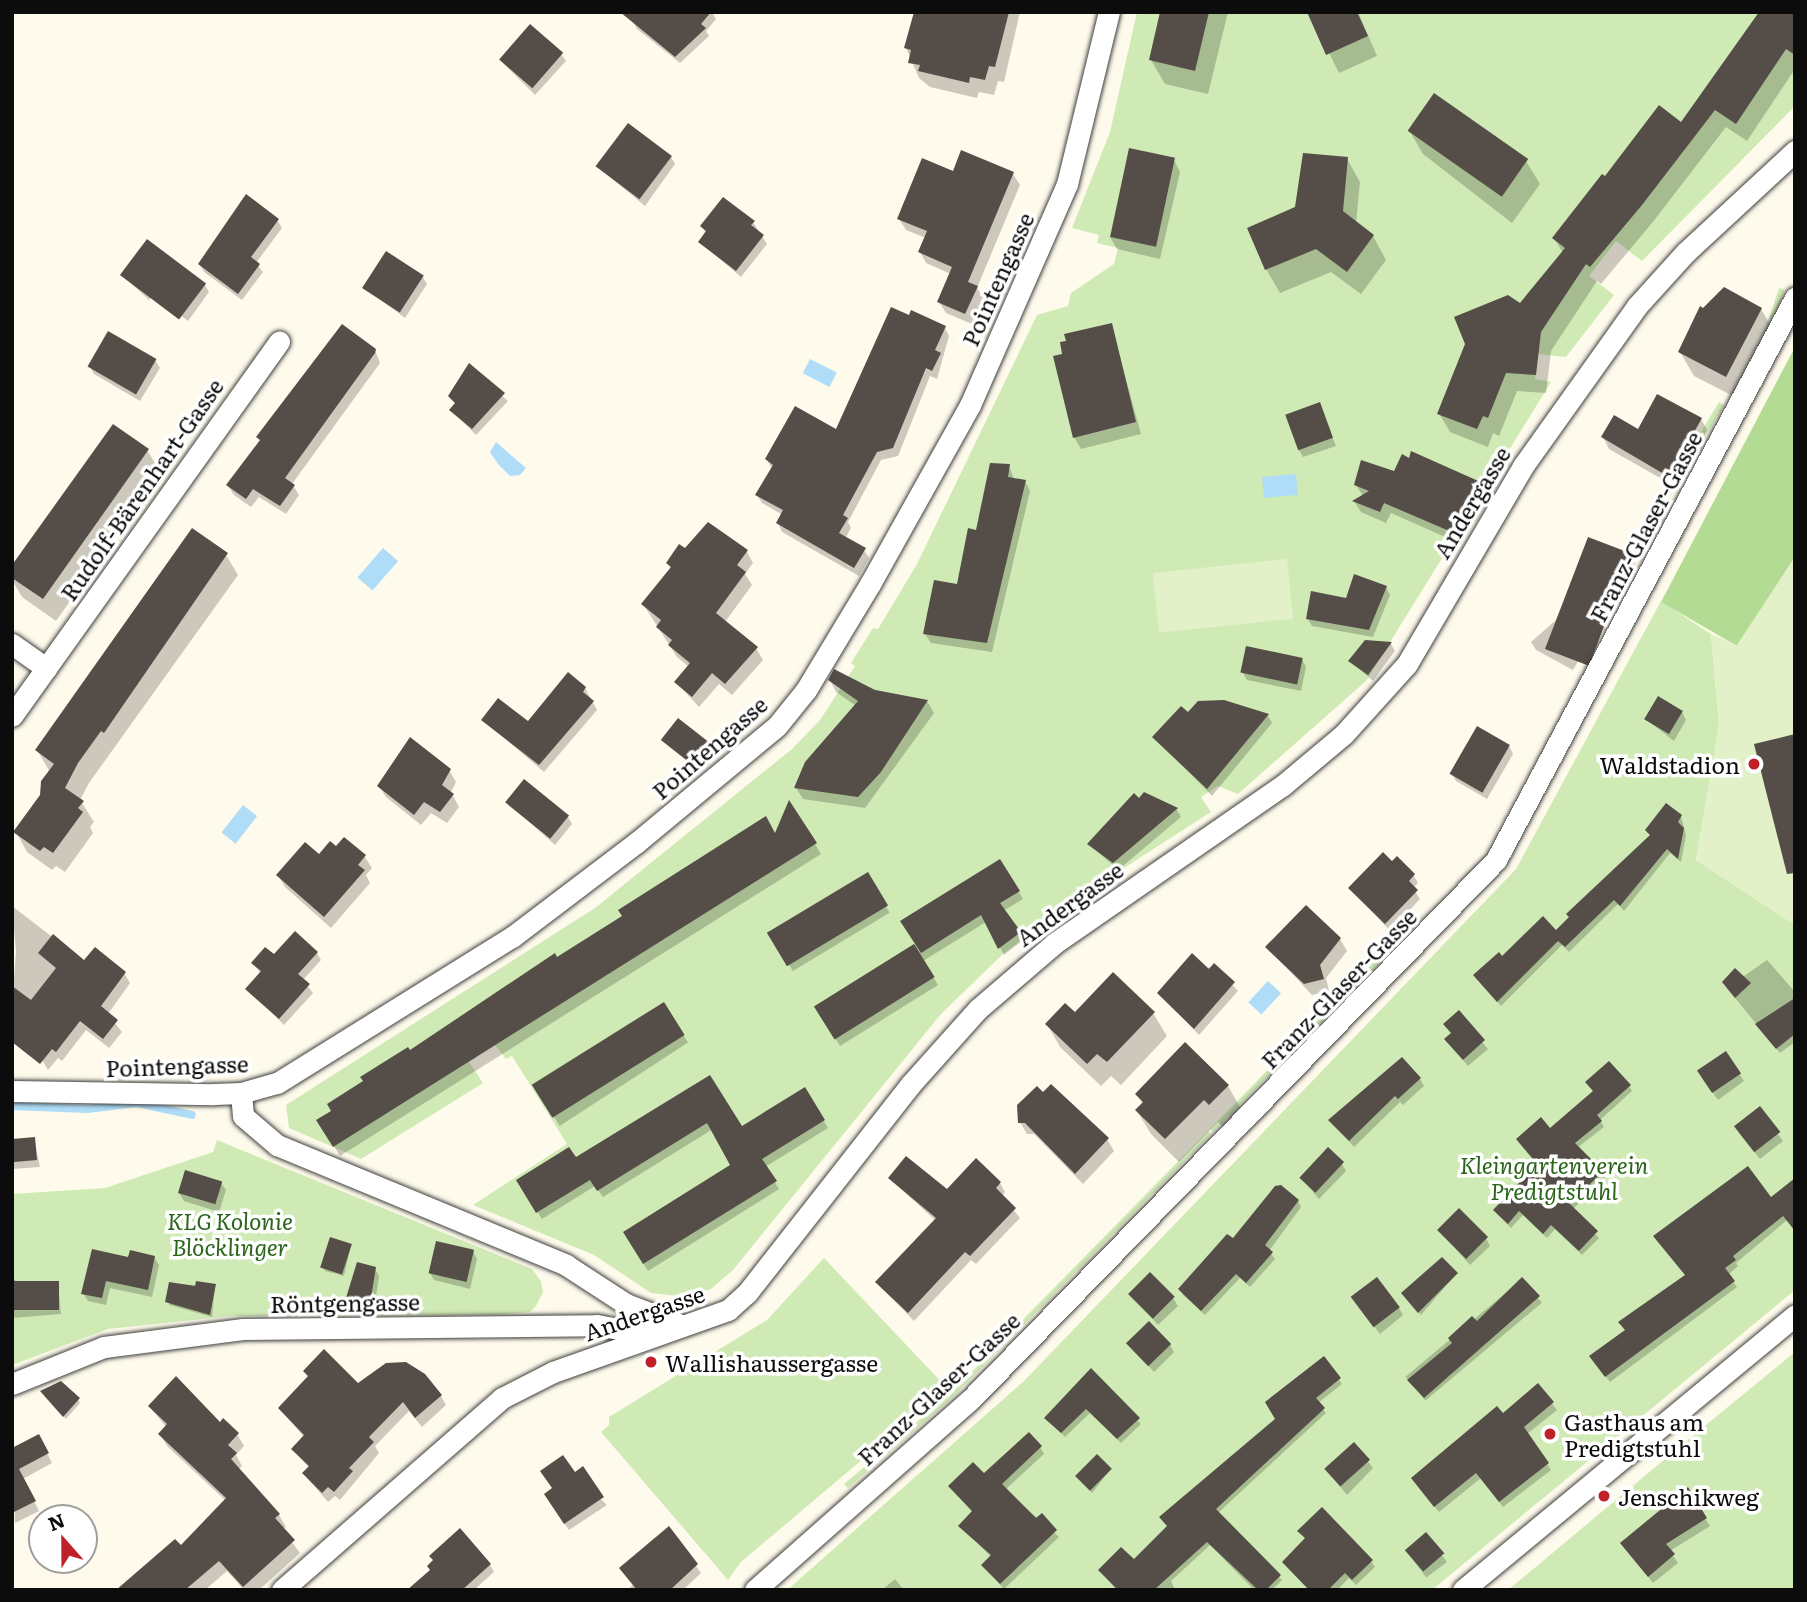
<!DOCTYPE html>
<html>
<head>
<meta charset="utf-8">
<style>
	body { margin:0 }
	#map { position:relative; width:1807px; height:1602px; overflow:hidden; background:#fffbec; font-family:Literata,serif }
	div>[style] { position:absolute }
	.green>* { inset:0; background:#d0eab5; transform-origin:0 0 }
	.forest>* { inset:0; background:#b4db93 }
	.pitch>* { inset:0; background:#e2f1c7; transform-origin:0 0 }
	.water>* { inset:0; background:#afddf8; transform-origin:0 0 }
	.shadow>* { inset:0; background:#0003; transform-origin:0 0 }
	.stream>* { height:8px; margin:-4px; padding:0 4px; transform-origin:4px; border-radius:4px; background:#afddf8 }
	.building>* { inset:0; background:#554d48; transform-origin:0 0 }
	.roads { filter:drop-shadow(0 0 2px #3f3f3f) drop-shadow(0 0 2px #3f3f3f) }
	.street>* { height:21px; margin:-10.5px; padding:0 10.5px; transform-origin:10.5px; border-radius:10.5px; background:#fff }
	.dots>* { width:19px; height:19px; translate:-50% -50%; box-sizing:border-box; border:4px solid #fff; border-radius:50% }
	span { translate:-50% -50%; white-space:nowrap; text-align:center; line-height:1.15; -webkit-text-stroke:7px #fff; paint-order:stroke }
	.street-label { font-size:23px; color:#0c0c0c }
	.poi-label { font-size:23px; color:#0c0c0c }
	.right { translate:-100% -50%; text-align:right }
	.left { translate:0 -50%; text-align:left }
	.park-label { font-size:23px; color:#2b651b; font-style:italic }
	.frame { position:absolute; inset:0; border:14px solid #0c0c0c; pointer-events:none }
	.north { position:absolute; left:28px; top:1504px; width:70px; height:70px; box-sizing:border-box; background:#fff; border:2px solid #9e9e9e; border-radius:50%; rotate:339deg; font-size:19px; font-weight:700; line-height:28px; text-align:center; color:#0c0c0c }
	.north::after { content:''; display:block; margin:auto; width:24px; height:32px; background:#c02129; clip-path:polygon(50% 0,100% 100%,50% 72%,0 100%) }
</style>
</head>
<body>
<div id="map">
	<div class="green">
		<div style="clip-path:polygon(1137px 12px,1795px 12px,1795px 106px,1642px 261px,1616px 241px,1589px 276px,1614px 295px,1566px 357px,1538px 354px,1535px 379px,1551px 382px,1366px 681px,1238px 794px,1218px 786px,1201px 797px,1211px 812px,1077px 898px,1004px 953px,941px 1014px,733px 1270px,711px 1289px,687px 1297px,651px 1293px,594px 1255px,473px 1205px,567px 1144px,512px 1056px,506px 1059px,495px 1045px,469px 1062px,483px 1083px,361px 1159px,289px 1128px,286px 1105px,595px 908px,792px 749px,820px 720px,855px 666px,851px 663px,873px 628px,878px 629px,917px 564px,1037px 315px,1068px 306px,1071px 293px,1114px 264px,1118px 248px,1097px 243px,1099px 235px,1072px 228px,1110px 132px)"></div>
		<div style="left:1779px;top:288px;width:6px;height:116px;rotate:18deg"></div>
		<div style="left:1719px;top:402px;width:6px;height:161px;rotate:31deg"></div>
		<div style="clip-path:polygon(1661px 601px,1711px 634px,1719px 725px,1696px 860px,1795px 925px,1795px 1290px,1432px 1590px,787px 1590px,1024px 1381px,1516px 869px)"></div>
		<div style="clip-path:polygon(1377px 958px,1381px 961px,1213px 1132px,1210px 1129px)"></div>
		<div style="clip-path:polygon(1208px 1131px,1211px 1134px,954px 1396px,848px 1488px,844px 1484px,951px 1393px)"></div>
		<div style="clip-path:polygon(217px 1140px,532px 1269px,541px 1281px,543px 1292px,536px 1306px,530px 1312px,501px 1315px,231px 1316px,108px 1329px,12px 1365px,12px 1194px,105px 1188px,213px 1152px)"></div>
		<div style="clip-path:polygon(824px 1258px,947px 1388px,741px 1562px,728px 1580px,601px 1432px,609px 1425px,609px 1417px,767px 1320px)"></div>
		<div style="clip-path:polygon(1795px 1352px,1795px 1590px,1508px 1590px,1701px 1429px)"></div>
	</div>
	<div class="forest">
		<div style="clip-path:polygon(1795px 347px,1795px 557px,1737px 646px,1661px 602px)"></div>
	</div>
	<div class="pitch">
		<div style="clip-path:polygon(1795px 557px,1795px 925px,1696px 860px,1719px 725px,1711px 634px,1737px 645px)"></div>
		<div style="left:1287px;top:559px;width:60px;height:135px;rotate:84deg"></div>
	</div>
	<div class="water">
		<div style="left:810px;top:359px;width:30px;height:16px;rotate:27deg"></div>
		<div style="clip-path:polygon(496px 442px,526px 468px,520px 475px,510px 476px,498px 464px,490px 452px)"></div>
		<div style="left:1296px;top:474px;width:21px;height:34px;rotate:85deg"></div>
		<div style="left:383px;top:548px;width:20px;height:39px;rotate:41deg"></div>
		<div style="left:243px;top:805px;width:18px;height:35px;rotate:38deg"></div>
		<div style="left:1268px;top:981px;width:18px;height:29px;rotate:43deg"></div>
	</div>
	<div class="shadow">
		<div style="clip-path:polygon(640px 12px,712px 12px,716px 19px,706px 31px,709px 36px,680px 63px,637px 29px,633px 21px)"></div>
		<div style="clip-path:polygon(914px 12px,1020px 12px,1004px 82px,998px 81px,994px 95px,979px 92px,977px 98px,930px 87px,919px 78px,906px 48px)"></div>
		<div style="clip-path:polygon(1162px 12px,1228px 12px,1208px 94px,1165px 84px,1151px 60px)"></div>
		<div style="clip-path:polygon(1309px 12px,1358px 12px,1377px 56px,1339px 73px)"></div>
		<div style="clip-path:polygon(1795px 12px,1795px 69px,1747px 141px,1726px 127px,1652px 223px,1601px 284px,1597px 281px,1551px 351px,1546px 393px,1517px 391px,1499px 436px,1493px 433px,1488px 447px,1450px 432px,1439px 413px,1563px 253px,1554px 238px,1605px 178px,1681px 124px)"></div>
		<div style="clip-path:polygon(561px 54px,566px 61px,535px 95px,500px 60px)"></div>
		<div style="clip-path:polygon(1409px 130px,1526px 161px,1540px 184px,1512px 223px,1423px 154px)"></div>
		<div style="clip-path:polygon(671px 157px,675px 164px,645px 206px,598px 167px)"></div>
		<div style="clip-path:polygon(1347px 159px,1360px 182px,1356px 224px,1373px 236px,1386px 260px,1361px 294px,1331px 272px,1280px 293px,1266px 269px,1296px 208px)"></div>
		<div style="clip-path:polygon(1174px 160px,1180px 172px,1160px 259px,1117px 249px,1110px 237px)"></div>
		<div style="clip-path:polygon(954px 173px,1013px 174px,1020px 185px,977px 288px,983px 298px,972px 324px,946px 313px,939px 302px,951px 274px,926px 263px,920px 252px,926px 238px,906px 230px,899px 219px)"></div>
		<div style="clip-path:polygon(278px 221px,282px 228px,256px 263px,263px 272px,242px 300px,204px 272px,200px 265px)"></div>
		<div style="clip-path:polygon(753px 222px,767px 244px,741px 277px,700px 242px,706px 233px,702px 226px)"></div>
		<div style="clip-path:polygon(122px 275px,205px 285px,209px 292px,188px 321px,153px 295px,149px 300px)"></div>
		<div style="clip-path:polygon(423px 277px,427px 284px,405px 318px,364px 288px)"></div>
		<div style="clip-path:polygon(1700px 309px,1761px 309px,1775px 333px,1739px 399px,1694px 376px,1680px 352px)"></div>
		<div style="clip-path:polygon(1111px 325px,1141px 434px,1081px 449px,1074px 437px,1065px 355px,1068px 342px)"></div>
		<div style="clip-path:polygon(945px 328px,949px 336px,937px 379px,930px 376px,898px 456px,881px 460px,848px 522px,851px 528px,845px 539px,864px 550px,869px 558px,859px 576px,782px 532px,778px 523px,783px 515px,762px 503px,757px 495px,772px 469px,767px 459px,837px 432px)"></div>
		<div style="clip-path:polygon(375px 350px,380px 363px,292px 484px,299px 495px,286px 514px,259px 497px,251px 507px,234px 495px,228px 486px,261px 441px,258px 438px)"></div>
		<div style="clip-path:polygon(155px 360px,160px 368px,140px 401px,94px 374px,90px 367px)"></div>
		<div style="clip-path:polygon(469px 366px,508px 401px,476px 435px,451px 410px,456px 405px,450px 396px)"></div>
		<div style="clip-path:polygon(1319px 405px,1336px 446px,1303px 457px,1299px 450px)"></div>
		<div style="clip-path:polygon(1701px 419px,1707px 430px,1676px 487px,1609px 449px,1603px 437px)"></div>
		<div style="clip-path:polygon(147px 450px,161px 473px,56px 621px,22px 597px,12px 580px,12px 568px)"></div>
		<div style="clip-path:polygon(1009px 466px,1014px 479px,1025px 481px,1030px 491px,992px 652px,931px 643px,925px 634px,958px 587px,977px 532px)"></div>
		<div style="clip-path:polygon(1395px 474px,1484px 486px,1491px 497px,1461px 544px,1391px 513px,1386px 523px,1361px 512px,1354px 501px,1363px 496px,1356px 485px)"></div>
		<div style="clip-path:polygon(685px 550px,747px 552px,753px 563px,745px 574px,752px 585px,725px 622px,756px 648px,763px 660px,732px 695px,719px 684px,699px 707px,676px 682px,689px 667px,677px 657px,643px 604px,671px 570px,668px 563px)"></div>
		<div style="clip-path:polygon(226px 555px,238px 575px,89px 783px,80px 800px,94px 822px,90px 827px,93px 833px,65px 872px,56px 866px,52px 870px,27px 852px,16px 832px,42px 796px,50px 772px,37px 750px)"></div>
		<div style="clip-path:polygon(1630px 555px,1635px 563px,1573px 670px,1536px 650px,1531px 642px)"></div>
		<div style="clip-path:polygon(1386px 587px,1390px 595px,1373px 637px,1312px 626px,1308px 619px)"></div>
		<div style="clip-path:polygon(1366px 642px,1391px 644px,1395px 651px,1373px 681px,1350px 661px)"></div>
		<div style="clip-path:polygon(1302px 659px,1306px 667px,1301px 691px,1247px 680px,1243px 673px)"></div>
		<div style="clip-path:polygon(830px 680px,927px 701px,934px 713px,865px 808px,803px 799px,796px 788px,856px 706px,836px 692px)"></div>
		<div style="clip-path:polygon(585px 688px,597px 710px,544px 772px,483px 720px,528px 724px)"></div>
		<div style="clip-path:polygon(1224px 702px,1268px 716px,1272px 723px,1212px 796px,1155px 737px)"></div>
		<div style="clip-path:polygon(1682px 712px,1686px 720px,1674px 741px,1647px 720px)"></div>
		<div style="clip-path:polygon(663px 740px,708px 744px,710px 747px,695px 767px)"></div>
		<div style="clip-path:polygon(1509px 746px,1513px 754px,1487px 799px,1456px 781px,1452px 774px)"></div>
		<div style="clip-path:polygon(449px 770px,456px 782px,451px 792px,459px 807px,447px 823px,431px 813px,421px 825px,386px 797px,379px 786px)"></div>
		<div style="clip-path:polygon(1144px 794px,1177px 810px,1181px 817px,1118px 870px,1089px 844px)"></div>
		<div style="clip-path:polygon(507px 802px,568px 817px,572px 824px,555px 845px)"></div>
		<div style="clip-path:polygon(790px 803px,821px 854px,340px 1156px,319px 1121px,557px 959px,776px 837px)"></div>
		<div style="clip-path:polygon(1681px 816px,1686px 835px,1681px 862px,1670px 853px,1624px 911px,1618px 904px,1569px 952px,1562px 945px,1501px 1006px,1475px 975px,1556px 932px,1651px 837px,1647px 830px)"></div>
		<div style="clip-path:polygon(345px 839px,365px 857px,372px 868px,366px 875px,370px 883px,331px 928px,285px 887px,278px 875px,336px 848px)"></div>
		<div style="clip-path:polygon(1397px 858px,1414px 876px,1418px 883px,1413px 888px,1420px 899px,1390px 931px,1350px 888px)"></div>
		<div style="clip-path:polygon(1000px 861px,1023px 899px,1003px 911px,1023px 940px,1004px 955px,986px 922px,923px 961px,938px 985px,840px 1046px,816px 1007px,916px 944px)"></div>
		<div style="left:867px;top:875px;width:44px;height:113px;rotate:59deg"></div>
		<div style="clip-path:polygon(12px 906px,85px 962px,124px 973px,130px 983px,108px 1014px,122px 1032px,109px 1048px,86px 1030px,62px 1061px,58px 1058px,48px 1070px,12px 1007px,16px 951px)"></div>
		<div style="clip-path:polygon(1340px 939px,1347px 951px,1326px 978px,1329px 991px,1312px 995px,1268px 948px)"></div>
		<div style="clip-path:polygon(317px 953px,321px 960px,303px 980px,313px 993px,284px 1025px,248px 989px,261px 974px,253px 963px)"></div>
		<div style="clip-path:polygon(1767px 960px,1795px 992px,1795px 1042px,1780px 1053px,1727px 988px)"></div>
		<div style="clip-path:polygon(1214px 965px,1238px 991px,1199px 1035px,1159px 993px)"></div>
		<div style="left:663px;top:1004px;width:46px;height:153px;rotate:57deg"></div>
		<div style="clip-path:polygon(1153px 1013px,1167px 1036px,1121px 1085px,1111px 1076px,1101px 1086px,1060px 1047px,1047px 1024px,1075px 1015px)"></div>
		<div style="clip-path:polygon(1458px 1013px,1488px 1049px,1468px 1066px,1446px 1039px,1452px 1034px,1445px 1025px)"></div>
		<div style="clip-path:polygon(1725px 1053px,1744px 1081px,1718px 1100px,1703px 1079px)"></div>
		<div style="clip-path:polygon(709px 1077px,741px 1128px,805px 1089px,828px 1128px,765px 1167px,779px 1189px,648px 1271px,625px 1233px,732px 1166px,713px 1129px,603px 1197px,595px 1186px,542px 1219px,518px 1181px,576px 1160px)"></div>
		<div style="clip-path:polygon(1420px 1079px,1424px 1086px,1403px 1105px,1400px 1102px,1354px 1147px,1330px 1120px)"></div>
		<div style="clip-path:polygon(1228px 1086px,1241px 1109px,1223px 1127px,1218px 1122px,1179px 1162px,1151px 1134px,1137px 1111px,1143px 1105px,1137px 1094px)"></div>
		<div style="clip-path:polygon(1629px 1086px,1632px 1091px,1600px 1120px,1604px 1127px,1577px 1148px,1605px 1177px,1573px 1209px,1599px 1238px,1582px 1255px,1555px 1229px,1547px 1238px,1523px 1215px,1511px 1228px,1498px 1215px,1495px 1210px,1539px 1165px,1550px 1130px)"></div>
		<div style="clip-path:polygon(1759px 1108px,1783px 1141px,1760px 1159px,1740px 1134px)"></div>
		<div style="clip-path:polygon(1020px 1122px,1107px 1139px,1114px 1151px,1083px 1184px,1034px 1134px,1027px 1134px)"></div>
		<div style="clip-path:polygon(34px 1138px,40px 1167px,12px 1169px,12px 1140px)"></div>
		<div style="clip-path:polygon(1342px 1164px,1346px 1171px,1319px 1199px,1300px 1177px)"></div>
		<div style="clip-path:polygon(890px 1179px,947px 1191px,1000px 1183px,1005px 1192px,1002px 1196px,1020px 1218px,976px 1264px,971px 1260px,914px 1321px,877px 1283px,936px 1221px)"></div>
		<div style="clip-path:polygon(221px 1183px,226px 1190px,219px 1212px,184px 1201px,179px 1193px)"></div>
		<div style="clip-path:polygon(1771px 1199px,1787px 1220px,1736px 1263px,1738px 1266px,1728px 1275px,1737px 1287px,1610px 1382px,1595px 1362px)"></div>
		<div style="clip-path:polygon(1298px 1201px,1301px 1207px,1269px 1251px,1275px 1259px,1250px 1287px,1240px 1278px,1205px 1315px,1183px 1295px,1180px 1289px,1233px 1241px)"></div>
		<div style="clip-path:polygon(1439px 1230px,1486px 1238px,1490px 1246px,1470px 1265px)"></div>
		<div style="clip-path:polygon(351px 1245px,344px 1276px,325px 1271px,323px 1267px)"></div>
		<div style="clip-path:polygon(473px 1251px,477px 1259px,470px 1289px,434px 1280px,430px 1273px)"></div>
		<div style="clip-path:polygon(154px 1257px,159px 1265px,152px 1297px,110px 1288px,106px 1305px,88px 1301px,83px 1293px,129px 1259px)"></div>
		<div style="clip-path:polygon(375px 1269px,379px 1276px,374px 1311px,352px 1305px,348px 1297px)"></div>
		<div style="clip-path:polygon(1456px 1274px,1421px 1315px,1405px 1297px)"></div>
		<div style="clip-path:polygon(12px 1278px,21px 1284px,58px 1283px,61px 1314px,12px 1318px)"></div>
		<div style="left:1522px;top:1279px;width:31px;height:152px;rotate:50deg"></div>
		<div style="clip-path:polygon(170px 1284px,215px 1286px,212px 1317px,169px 1305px)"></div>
		<div style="clip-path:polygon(1130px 1294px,1173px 1298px,1178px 1306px,1158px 1325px)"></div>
		<div style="clip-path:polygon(1358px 1306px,1399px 1308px,1403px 1315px,1380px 1334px)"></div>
		<div style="clip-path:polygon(1129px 1344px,1170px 1345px,1174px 1352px,1154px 1372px)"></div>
		<div style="clip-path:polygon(1324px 1359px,1342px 1384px,1318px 1403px,1326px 1413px,1218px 1513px,1282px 1580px,1272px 1590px,1254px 1590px,1210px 1545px,1171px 1581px,1175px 1590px,1116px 1590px,1100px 1570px,1134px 1562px,1277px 1419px)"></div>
		<div style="clip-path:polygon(1091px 1370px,1141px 1424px,1121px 1443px,1090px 1413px,1065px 1437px,1046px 1418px)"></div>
		<div style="clip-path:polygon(305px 1371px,358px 1386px,441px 1396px,446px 1405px,422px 1427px,409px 1411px,375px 1446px,379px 1453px,340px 1500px,335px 1496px,328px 1502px,304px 1474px,309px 1468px,293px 1449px,304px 1437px,280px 1409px,309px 1378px)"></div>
		<div style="clip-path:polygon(1538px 1386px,1557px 1410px,1527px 1434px,1551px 1470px,1503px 1507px,1481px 1478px,1439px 1512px,1417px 1485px)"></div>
		<div style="clip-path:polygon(44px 1394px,78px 1399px,80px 1403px,66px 1419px)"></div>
		<div style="clip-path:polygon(150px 1407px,220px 1425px,237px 1434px,244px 1446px,236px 1455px,242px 1466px,238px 1470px,279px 1515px,286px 1527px,282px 1529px,300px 1553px,259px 1590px,244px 1590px,227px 1571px,205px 1590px,128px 1590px,181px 1548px,226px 1501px,167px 1446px,160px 1434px,166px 1427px)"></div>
		<div style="clip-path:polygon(38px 1436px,52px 1463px,23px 1479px,39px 1511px,15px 1523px,12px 1449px)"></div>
		<div style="clip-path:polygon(1354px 1444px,1373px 1468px,1347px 1495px,1326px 1469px)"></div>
		<div style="clip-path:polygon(1040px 1447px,1044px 1454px,1005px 1490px,1059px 1537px,1004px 1589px,983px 1565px,991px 1557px,961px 1526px,973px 1513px,950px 1486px,984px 1476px)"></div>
		<div style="clip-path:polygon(1110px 1470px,1092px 1493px,1079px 1479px)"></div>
		<div style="clip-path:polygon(574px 1474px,607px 1505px,569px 1530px,550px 1502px)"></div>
		<div style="clip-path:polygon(1687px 1490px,1710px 1526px,1670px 1551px,1678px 1563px,1653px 1583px,1622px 1543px)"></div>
		<div style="clip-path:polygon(669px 1529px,701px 1573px,683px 1590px,627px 1590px,633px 1585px,621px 1569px)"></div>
		<div style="clip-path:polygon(1300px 1531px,1371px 1561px,1375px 1567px,1356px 1585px,1349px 1578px,1337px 1590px,1309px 1590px,1284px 1562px,1306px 1540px)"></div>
		<div style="left:1426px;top:1534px;width:35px;height:26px;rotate:53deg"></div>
		<div style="clip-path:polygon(490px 1565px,494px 1572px,474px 1590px,410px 1590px,431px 1571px)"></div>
		<div style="clip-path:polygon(895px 1579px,904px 1590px,882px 1590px)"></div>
	</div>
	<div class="stream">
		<div style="left:12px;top:1106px;width:75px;rotate:2.3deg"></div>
		<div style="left:87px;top:1109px;width:50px;rotate:-6.8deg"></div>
		<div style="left:137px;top:1103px;width:56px;rotate:12.3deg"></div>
	</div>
	<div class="building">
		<div style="clip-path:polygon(620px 12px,711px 12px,701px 24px,706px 28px,675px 57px)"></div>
		<div style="clip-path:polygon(914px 12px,1009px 12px,995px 67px,989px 66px,985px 80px,970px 77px,969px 83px,918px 71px,920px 65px,908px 63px,911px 50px,904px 48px)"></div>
		<div style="clip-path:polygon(1160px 12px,1209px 12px,1195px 71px,1149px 60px)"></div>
		<div style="clip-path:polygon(1307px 12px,1357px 12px,1368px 36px,1326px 55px)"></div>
		<div style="clip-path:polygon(1759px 12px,1795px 12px,1795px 55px,1786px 49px,1736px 124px,1715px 110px,1642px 205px,1590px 267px,1586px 264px,1541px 332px,1536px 375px,1506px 373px,1488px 418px,1483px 416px,1477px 429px,1437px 414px,1465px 344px,1454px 317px,1508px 295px,1520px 303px,1565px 248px,1552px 238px,1602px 174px,1605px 176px,1659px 105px,1681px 122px)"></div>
		<div style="left:530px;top:24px;width:44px;height:47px;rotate:41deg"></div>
		<div style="left:1434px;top:93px;width:115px;height:46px;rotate:35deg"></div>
		<div style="left:628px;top:123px;width:55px;height:54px;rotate:37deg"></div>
		<div style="left:1129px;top:148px;width:47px;height:91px;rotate:12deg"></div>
		<div style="clip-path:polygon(961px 150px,1014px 172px,968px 282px,978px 286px,965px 314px,937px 302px,952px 267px,918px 252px,927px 231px,897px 219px,922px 158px,953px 171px)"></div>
		<div style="clip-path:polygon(1303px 153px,1348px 157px,1343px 211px,1374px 235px,1347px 272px,1316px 249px,1265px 270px,1247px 228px,1295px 207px)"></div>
		<div style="clip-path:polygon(246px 194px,279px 219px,251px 257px,260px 264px,238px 294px,198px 264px)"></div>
		<div style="clip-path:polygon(723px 197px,755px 221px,751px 225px,764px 235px,736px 271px,698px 242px,706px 231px,700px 226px)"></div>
		<div style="left:147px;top:239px;width:74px;height:45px;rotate:37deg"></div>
		<div style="left:386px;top:251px;width:45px;height:44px;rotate:33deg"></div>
		<div style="clip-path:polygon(1724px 287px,1762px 308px,1726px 377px,1678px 352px,1700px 306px,1703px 308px)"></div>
		<div style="clip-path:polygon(891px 307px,909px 315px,911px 310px,946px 326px,935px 350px,941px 353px,932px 371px,926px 368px,893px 448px,877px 452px,843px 515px,848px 518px,839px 533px,866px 548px,854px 568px,776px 523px,783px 510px,755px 495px,773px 465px,765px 459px,795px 406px,836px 429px)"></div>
		<div style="clip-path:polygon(1112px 323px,1136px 422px,1073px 438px,1053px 356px,1062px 354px,1060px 342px,1066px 341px,1064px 334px)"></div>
		<div style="clip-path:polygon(342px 324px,376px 349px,375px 353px,285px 478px,295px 485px,280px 506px,253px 489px,246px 499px,226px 485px,260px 440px,256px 437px)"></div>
		<div style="left:108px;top:331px;width:56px;height:41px;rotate:30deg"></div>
		<div style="clip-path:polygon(469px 363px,505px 393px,472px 429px,449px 410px,455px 403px,448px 396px)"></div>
		<div style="clip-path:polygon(1657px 394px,1702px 418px,1669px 477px,1601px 437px,1614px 415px,1638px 429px)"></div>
		<div style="left:1320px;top:402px;width:38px;height:37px;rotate:70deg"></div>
		<div style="clip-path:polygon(113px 424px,149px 449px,43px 599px,12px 578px,12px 565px)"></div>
		<div style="clip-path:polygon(1411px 451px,1485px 484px,1454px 533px,1384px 503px,1380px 512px,1352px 501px,1369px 491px,1354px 485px,1361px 460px,1394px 471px,1402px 454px,1409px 458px)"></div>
		<div style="clip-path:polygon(990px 463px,1010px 464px,1008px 477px,1026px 480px,987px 643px,923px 634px,934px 580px,957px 584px,968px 528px,976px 530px)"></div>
		<div style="clip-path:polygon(708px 522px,748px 550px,737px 565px,746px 572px,716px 613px,758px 647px,725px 684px,712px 673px,692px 697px,674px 682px,690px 663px,668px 645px,672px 640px,656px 627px,661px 620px,641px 604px,671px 567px,666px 563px,679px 544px,685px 548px)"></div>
		<div style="clip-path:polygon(192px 528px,228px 553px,104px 733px,101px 731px,78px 763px,65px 788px,84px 801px,78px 808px,83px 812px,53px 853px,44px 847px,40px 851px,13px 832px,40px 795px,41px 781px,54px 764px,35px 750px)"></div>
		<div style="left:1588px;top:537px;width:47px;height:120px;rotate:21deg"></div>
		<div style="clip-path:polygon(1354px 574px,1387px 586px,1369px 630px,1306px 619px,1311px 591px,1346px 598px)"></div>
		<div style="clip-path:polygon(1365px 640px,1392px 642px,1368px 675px,1348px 661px)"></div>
		<div style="left:1246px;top:646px;width:58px;height:27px;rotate:12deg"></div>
		<div style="clip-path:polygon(834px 669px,875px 690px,928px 700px,881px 772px,858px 797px,794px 788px,805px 762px,858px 701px,828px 680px)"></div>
		<div style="clip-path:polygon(568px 672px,586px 687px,583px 692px,594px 701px,539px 765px,481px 720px,498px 698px,528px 721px)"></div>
		<div style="left:1658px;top:696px;width:29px;height:27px;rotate:31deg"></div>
		<div style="clip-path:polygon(1224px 700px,1269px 714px,1207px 789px,1152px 737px,1181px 706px,1188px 712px,1198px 701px)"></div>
		<div style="left:678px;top:718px;width:41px;height:28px;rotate:38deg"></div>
		<div style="left:1477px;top:726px;width:38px;height:55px;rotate:30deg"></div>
		<div style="clip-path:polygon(1795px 734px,1795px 873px,1787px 874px,1754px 744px)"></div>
		<div style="clip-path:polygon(410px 737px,451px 769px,442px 785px,454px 794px,440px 812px,424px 802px,414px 815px,377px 786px)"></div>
		<div style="left:524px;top:779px;width:58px;height:30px;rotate:39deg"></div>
		<div style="clip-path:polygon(1144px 792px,1178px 808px,1113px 863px,1087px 844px,1134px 793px,1139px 798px)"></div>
		<div style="clip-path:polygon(789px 800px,817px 843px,333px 1147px,316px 1120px,331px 1111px,327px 1104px,363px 1081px,360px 1077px,408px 1047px,410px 1050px,555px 953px,557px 957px,622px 916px,618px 910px,766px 816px,775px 833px)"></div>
		<div style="clip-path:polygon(1666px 803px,1682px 815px,1678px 822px,1684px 828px,1678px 859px,1667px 849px,1620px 906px,1614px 900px,1565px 947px,1558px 941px,1497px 1002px,1473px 975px,1499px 952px,1502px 956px,1543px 916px,1556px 930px,1569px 917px,1566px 914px,1650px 835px,1645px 830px)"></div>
		<div style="clip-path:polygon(344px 837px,366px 855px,358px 865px,365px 870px,324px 917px,276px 875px,305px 842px,319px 854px,330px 841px,336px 846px)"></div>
		<div style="clip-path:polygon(1383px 852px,1392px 861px,1397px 856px,1415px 874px,1409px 881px,1418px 890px,1385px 924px,1348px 888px)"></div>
		<div style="clip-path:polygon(1000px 859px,1020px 891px,1000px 903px,1021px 932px,998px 949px,981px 915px,921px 953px,900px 921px)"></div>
		<div style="left:868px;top:872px;width:39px;height:118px;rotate:59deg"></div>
		<div style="clip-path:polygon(1306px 905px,1341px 938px,1320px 965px,1324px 979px,1304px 984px,1265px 947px)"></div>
		<div style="clip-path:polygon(295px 931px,318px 952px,298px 974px,310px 984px,279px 1019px,245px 989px,261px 971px,251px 963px,265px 947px,274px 954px)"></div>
		<div style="clip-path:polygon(53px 934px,84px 960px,95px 947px,126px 972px,101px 1006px,118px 1020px,103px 1039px,80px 1021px,56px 1052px,52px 1049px,40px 1064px,12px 1042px,12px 986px,31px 1000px,56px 968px,38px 953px)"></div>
		<div style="left:914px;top:944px;width:39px;height:118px;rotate:58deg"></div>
		<div style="clip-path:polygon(1192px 953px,1209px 969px,1214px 963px,1235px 982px,1194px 1029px,1157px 993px)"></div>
		<div style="clip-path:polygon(1735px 968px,1751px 983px,1735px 998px,1722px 982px)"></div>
		<div style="clip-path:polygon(1113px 972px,1155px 1012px,1107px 1062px,1097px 1054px,1087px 1064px,1045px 1024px,1065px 1003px,1075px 1012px)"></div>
		<div style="clip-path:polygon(1795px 998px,1795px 1034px,1776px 1049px,1755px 1024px)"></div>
		<div style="left:664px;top:1002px;width:39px;height:156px;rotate:58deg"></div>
		<div style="clip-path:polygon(1459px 1010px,1485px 1040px,1463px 1060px,1444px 1039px,1451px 1033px,1443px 1024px)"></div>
		<div style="clip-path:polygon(1185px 1042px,1229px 1085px,1209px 1105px,1204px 1100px,1165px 1139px,1135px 1110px,1143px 1102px,1135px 1094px)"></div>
		<div style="left:1726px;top:1051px;width:27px;height:35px;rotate:56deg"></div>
		<div style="clip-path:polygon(1402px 1057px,1421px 1078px,1398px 1099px,1395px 1096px,1349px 1141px,1328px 1120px)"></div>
		<div style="clip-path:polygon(1609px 1061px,1631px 1085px,1597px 1115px,1602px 1121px,1575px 1143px,1603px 1171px,1570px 1204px,1598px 1231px,1579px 1251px,1551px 1225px,1543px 1234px,1519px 1211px,1508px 1224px,1493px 1210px,1537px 1164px,1516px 1139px,1541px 1117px,1550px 1128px,1593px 1091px,1585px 1082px)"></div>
		<div style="clip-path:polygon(710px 1075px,742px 1126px,805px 1087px,825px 1120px,762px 1159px,777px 1181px,643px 1264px,623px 1232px,730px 1165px,707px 1123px,597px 1191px,590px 1180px,536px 1213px,516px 1180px,569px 1147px,576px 1157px)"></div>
		<div style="clip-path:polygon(1051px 1084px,1109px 1138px,1075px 1174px,1025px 1123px,1018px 1123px,1017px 1105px,1037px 1086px,1043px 1092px)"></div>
		<div style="left:1760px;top:1106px;width:33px;height:33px;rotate:52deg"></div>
		<div style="left:35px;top:1137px;width:23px;height:23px;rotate:85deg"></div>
		<div style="left:1328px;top:1147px;width:22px;height:42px;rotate:43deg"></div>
		<div style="clip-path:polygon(906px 1156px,947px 1189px,976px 1158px,1001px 1182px,996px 1188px,1016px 1208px,970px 1256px,965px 1252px,908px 1313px,875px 1282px,936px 1218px,888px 1178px)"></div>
		<div style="clip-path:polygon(1748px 1166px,1771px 1197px,1795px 1178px,1795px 1231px,1783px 1216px,1733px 1256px,1736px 1260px,1725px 1268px,1735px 1281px,1605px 1377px,1589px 1356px,1625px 1330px,1618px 1322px,1685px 1275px,1653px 1236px)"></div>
		<div style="left:185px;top:1170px;width:39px;height:24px;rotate:17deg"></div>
		<div style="clip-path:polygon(1281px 1185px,1299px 1200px,1265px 1245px,1273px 1252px,1246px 1283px,1236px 1274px,1201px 1311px,1178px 1289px,1227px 1234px,1233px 1238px,1275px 1186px)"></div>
		<div style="left:1459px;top:1208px;width:41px;height:31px;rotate:45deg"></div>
		<div style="left:330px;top:1237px;width:23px;height:32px;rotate:18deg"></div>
		<div style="left:436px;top:1241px;width:39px;height:33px;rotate:13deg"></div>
		<div style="clip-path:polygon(92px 1249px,128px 1257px,130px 1250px,155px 1256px,148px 1290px,106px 1281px,102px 1298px,81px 1294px)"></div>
		<div style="clip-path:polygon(1442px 1257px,1458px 1273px,1418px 1313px,1401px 1293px)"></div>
		<div style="clip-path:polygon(357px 1262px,376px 1267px,370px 1304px,346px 1298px)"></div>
		<div style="left:1150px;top:1272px;width:35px;height:31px;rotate:45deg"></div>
		<div style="left:1377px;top:1277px;width:38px;height:33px;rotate:53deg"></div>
		<div style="clip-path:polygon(1522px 1277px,1540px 1296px,1424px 1398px,1407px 1380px,1452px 1343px,1448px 1338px,1472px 1316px,1477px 1321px)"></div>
		<div style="left:59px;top:1281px;width:29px;height:47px;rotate:90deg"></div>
		<div style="clip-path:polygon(196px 1281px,216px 1284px,210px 1315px,165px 1302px,169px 1282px,195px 1286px)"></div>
		<div style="left:1149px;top:1321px;width:32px;height:32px;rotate:46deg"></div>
		<div style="clip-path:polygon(324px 1349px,358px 1383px,386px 1363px,406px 1362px,425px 1374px,442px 1395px,415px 1418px,403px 1402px,369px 1437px,374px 1442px,349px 1468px,353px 1471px,334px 1492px,328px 1487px,322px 1493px,302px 1473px,309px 1466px,291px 1449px,304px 1435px,278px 1408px,308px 1376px,303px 1371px)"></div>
		<div style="clip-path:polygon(1324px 1356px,1341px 1378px,1316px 1398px,1325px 1408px,1216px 1509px,1281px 1575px,1266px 1590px,1258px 1590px,1207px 1542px,1154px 1590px,1118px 1590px,1098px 1570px,1121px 1547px,1134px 1559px,1167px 1526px,1159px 1517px,1275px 1419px,1265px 1402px)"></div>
		<div style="clip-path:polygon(1091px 1368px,1140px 1418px,1117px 1439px,1086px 1409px,1061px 1433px,1044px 1418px)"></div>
		<div style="clip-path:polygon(176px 1376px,220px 1422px,223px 1418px,239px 1433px,228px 1445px,237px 1453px,231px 1459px,280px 1514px,275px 1518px,295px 1540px,243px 1587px,219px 1561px,185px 1590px,116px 1590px,175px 1539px,181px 1545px,226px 1498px,158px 1434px,167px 1424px,148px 1406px)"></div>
		<div style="clip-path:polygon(61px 1381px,80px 1398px,63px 1417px,40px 1391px)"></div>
		<div style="clip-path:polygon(1538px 1383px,1554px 1402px,1524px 1427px,1549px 1463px,1499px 1502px,1476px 1473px,1434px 1507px,1411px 1478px,1497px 1406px,1503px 1413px)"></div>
		<div style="clip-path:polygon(1029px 1432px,1042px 1446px,1002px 1484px,1036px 1518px,1042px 1513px,1057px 1530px,1000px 1584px,981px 1565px,991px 1555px,958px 1526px,972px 1511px,948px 1486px,973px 1462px,984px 1473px)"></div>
		<div style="clip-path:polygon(39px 1434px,49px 1453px,19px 1469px,36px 1501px,12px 1513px,12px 1448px)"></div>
		<div style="left:1354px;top:1442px;width:24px;height:40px;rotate:48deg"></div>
		<div style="left:1097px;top:1454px;width:21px;height:31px;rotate:45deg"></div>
		<div style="clip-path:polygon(563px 1455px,575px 1472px,583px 1466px,604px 1497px,564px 1524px,544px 1494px,552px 1488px,540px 1471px)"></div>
		<div style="clip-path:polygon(1688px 1487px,1707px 1518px,1666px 1544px,1675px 1554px,1648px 1577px,1620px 1543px)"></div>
		<div style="clip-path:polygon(1322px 1507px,1373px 1560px,1352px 1580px,1345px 1573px,1328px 1590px,1309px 1590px,1282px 1562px,1305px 1538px,1297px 1531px)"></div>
		<div style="clip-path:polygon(669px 1526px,698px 1564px,670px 1590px,637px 1590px,619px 1568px)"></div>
		<div style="clip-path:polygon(460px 1528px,491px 1564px,462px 1590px,407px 1590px,430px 1570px,427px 1566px,433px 1560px,429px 1556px)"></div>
		<div style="left:1426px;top:1532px;width:28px;height:28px;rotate:49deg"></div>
	</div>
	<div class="roads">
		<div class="street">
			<div style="left:12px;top:644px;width:42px;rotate:35.2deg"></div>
			<div style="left:12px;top:716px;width:460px;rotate:-54.5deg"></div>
			<div style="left:12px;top:1091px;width:202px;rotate:0.9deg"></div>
			<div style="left:214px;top:1094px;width:27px;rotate:-2deg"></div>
			<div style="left:241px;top:1093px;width:37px;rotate:-16deg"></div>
			<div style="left:277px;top:1083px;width:277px;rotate:-31.9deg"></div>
			<div style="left:512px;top:937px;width:156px;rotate:-37.2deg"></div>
			<div style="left:636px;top:843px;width:183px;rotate:-39.7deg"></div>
			<div style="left:777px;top:726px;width:46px;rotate:-51.1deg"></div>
			<div style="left:806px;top:690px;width:124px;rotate:-58.9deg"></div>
			<div style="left:870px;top:584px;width:205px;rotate:-60.8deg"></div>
			<div style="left:970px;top:405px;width:241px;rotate:-66.3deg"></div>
			<div style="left:1067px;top:184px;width:177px;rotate:-76.3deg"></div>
			<div style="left:241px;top:1093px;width:23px;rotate:85deg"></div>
			<div style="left:243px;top:1116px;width:45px;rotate:40.5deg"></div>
			<div style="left:277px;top:1145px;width:313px;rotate:22.5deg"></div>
			<div style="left:566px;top:1265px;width:72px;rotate:33deg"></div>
			<div style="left:626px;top:1304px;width:59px;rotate:20.9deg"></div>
			<div style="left:12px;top:1384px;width:99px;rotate:-21.9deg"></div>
			<div style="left:104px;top:1347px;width:140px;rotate:-7.4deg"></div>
			<div style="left:243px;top:1329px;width:354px;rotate:-0.6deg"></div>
			<div style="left:597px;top:1325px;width:49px;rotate:10.6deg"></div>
			<div style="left:645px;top:1334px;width:13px;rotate:-13deg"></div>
			<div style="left:282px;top:1590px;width:292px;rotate:-41.1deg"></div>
			<div style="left:502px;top:1398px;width:57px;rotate:-27deg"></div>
			<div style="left:553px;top:1372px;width:186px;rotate:-19.5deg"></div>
			<div style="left:728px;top:1310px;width:25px;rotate:-42deg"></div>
			<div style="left:747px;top:1293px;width:264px;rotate:-51.9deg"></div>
			<div style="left:910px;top:1085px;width:102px;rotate:-48.2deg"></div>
			<div style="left:978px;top:1009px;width:101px;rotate:-40.6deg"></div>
			<div style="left:1055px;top:943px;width:276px;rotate:-34.7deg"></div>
			<div style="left:1282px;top:786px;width:81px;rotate:-40deg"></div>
			<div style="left:1344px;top:734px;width:94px;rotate:-48deg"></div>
			<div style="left:1407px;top:664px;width:229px;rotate:-59.6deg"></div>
			<div style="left:1523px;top:466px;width:196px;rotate:-54.5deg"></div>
			<div style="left:1637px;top:306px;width:73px;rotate:-47.8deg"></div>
			<div style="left:1686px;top:252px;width:149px;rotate:-42.8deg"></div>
			<div style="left:755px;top:1590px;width:287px;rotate:-41.5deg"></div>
			<div style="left:970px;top:1400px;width:754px;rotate:-45.75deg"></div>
			<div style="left:1496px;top:860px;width:637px;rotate:-61.99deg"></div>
			<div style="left:1463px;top:1590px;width:431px;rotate:-39.6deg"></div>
		</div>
	</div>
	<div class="dots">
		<div style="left:1754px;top:764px;background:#c02129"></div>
		<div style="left:651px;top:1362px;background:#c02129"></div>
		<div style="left:1550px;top:1434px;background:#c02129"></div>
		<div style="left:1604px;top:1496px;background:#c02129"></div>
	</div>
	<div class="street-label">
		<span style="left:997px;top:279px;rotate:-66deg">Pointengasse</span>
		<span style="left:141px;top:489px;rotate:-55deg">Rudolf-Bärenhart-Gasse</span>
		<span style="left:1471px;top:502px;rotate:-59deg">Andergasse</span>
		<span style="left:1645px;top:526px;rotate:-62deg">Franz-Glaser-Gasse</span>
		<span style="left:709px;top:747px;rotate:-41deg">Pointengasse</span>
		<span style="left:1069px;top:903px;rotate:-36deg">Andergasse</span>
		<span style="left:1338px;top:988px;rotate:-46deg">Franz-Glaser-Gasse</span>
		<span style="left:177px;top:1065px;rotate:-2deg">Pointengasse</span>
		<span style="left:345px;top:1302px;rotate:-1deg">Röntgengasse</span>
		<span style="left:644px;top:1312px;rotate:-19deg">Andergasse</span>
		<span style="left:938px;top:1388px;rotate:-43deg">Franz-Glaser-Gasse</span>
	</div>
	<div class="poi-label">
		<span class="right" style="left:1740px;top:764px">Waldstadion</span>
		<span class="left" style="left:665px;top:1362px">Wallishaussergasse</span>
		<span class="left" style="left:1564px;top:1434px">Gasthaus am<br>Predigtstuhl</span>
		<span class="left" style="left:1618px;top:1496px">Jenschikweg</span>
	</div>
	<div class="park-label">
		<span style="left:1554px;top:1177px">Kleingartenverein<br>Predigtstuhl</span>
		<span style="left:230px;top:1233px">KLG Kolonie<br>Blöcklinger</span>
	</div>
	<div class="frame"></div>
	<div class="north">N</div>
</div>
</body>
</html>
